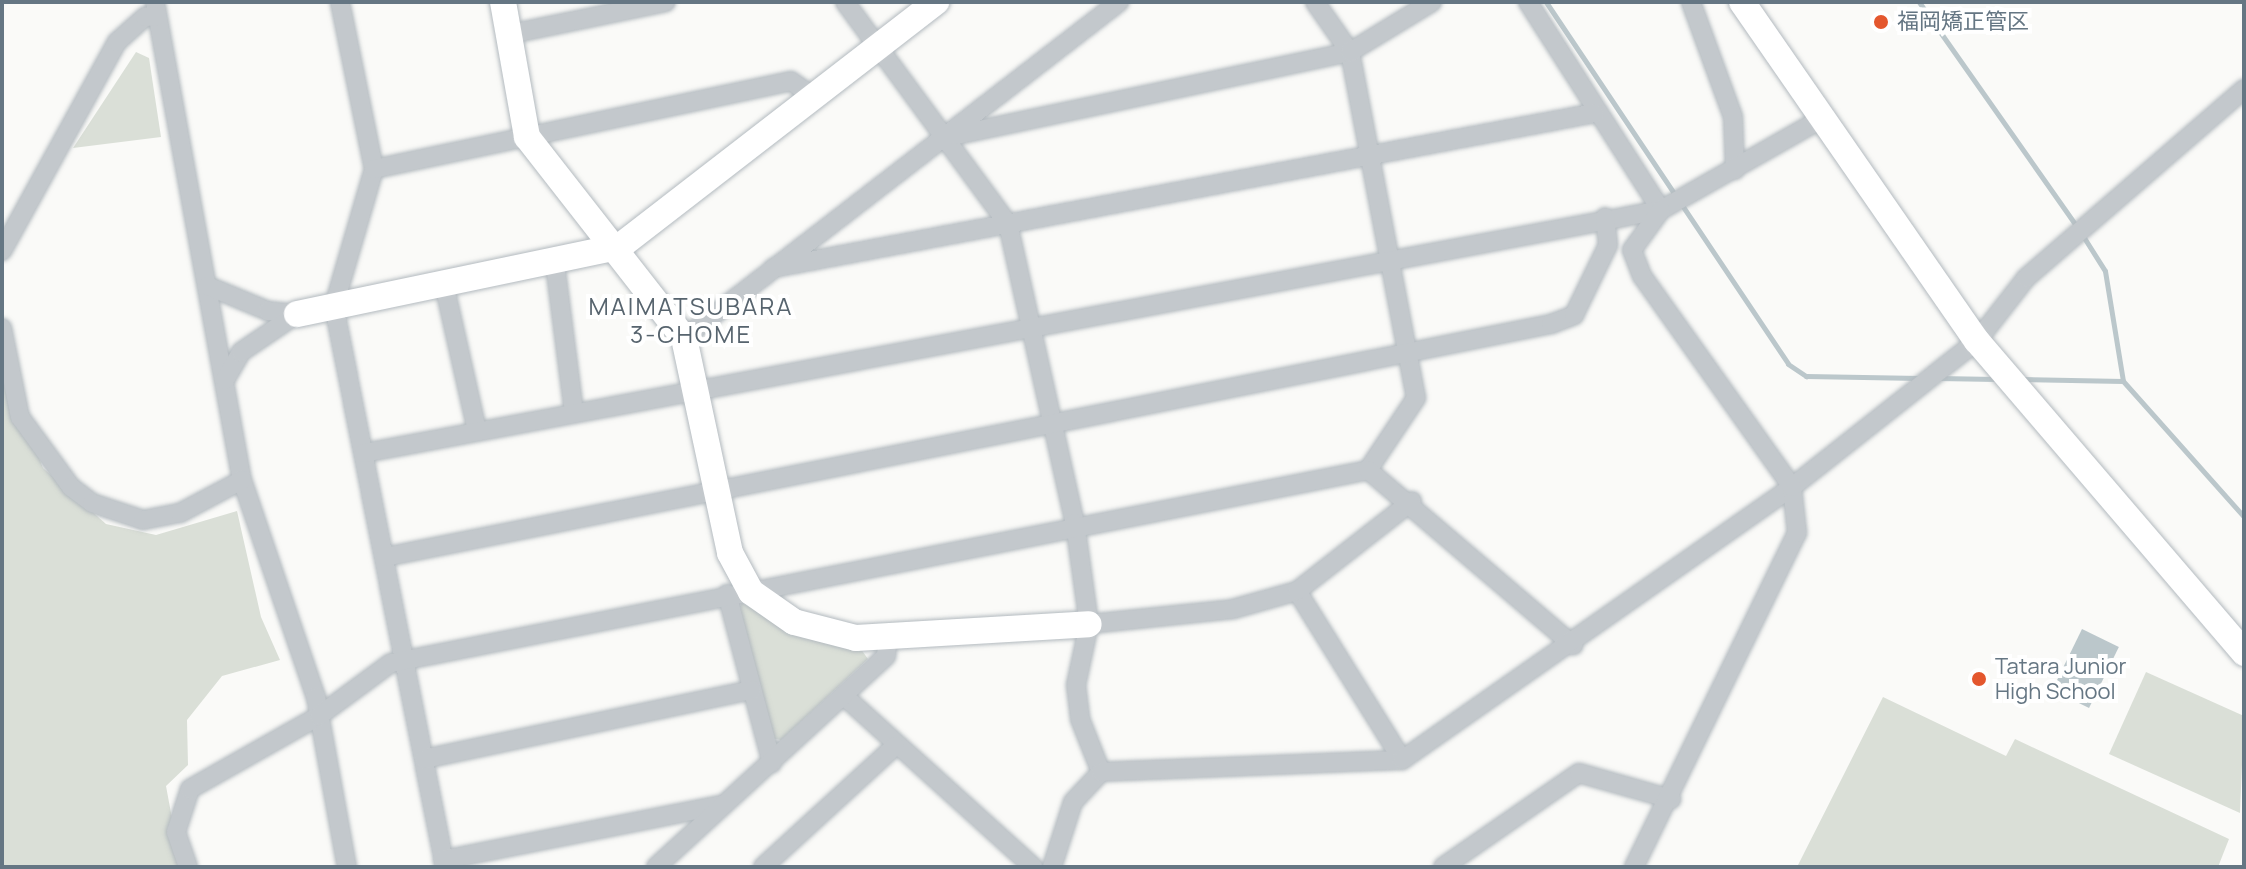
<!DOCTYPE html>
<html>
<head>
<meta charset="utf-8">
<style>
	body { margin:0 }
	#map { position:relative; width:2246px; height:869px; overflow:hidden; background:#fafaf8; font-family:Manrope,"Noto Sans JP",sans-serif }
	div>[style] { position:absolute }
	.green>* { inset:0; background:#dadfd7 }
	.water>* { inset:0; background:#bbc7cb; transform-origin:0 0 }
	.stream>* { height:5px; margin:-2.5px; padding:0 2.5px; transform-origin:2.5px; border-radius:2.5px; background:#bbc7cb }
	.roads { filter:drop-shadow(0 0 2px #b3babf) drop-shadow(0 0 2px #b3babf) }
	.street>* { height:18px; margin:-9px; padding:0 9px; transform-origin:9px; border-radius:9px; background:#c3c8cc }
	.secondary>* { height:26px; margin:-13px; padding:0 13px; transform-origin:13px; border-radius:13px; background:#fff }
	.dots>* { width:22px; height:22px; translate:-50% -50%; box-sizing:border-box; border:4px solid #fff; border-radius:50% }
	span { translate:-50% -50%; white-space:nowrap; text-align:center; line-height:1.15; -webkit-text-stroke:8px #fff; paint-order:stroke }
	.poi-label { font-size:22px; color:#657683 }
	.left { translate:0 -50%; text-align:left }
	.neighbourhood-label { font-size:24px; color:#57646e; letter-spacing:2px }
	.frame { position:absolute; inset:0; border:4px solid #657683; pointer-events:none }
</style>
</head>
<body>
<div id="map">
	<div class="green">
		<div style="clip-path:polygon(136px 52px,149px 58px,161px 137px,73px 148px)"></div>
		<div style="clip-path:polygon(2px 363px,43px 468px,106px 524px,156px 535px,237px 511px,261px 617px,280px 660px,222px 676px,187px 720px,188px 765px,166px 786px,181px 867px,2px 867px)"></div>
		<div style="clip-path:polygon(742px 603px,811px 639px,858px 645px,868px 659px,781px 740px,771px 738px,738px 609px)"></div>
		<div style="clip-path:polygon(2146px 672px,2244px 716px,2240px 813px,2109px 754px)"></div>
		<div style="clip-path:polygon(1883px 697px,2006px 756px,2015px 739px,2229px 839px,2218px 867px,1797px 867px)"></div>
	</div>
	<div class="water">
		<div style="left:2082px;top:629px;width:41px;height:68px;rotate:26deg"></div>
	</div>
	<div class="stream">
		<div style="left:1546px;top:2px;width:435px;rotate:56.2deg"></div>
		<div style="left:1788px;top:364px;width:22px;rotate:34deg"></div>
		<div style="left:1806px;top:376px;width:114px;rotate:1deg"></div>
		<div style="left:1919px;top:2px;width:275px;rotate:54.9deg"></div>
		<div style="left:2083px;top:236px;width:41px;rotate:57.8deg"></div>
		<div style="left:2105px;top:271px;width:111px;rotate:80.7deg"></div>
		<div style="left:2123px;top:381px;width:182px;rotate:48.3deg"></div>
		<div style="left:1938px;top:378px;width:58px;rotate:1deg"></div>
		<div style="left:2022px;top:379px;width:101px;rotate:1.1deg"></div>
	</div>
	<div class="roads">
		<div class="street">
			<div style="left:155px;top:2px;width:486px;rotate:79.7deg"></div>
			<div style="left:242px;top:480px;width:229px;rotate:71.2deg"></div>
			<div style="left:316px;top:697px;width:173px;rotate:79.7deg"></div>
			<div style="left:340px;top:2px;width:170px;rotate:78.5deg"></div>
			<div style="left:374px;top:169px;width:143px;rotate:106.3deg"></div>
			<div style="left:334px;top:306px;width:572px;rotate:78.81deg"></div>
			<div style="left:845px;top:2px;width:275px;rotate:53.7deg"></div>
			<div style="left:1008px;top:224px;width:306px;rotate:77.4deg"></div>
			<div style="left:1075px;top:523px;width:102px;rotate:82.1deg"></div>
			<div style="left:1089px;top:624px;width:62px;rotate:102deg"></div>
			<div style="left:1076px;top:685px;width:34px;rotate:83deg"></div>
			<div style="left:1080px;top:719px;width:57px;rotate:68.4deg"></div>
			<div style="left:1315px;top:2px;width:61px;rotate:55deg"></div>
			<div style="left:1350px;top:52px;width:352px;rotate:79.2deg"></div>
			<div style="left:1416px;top:398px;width:87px;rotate:123.7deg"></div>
			<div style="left:1528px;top:2px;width:247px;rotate:57.4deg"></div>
			<div style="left:1691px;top:2px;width:122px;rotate:69.9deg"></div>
			<div style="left:1733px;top:117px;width:53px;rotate:87.8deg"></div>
			<div style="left:510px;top:34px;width:159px;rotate:-11.6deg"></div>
			<div style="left:956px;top:135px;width:403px;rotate:-11.9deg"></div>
			<div style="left:1350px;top:52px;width:96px;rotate:-31.4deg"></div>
			<div style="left:374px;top:169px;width:426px;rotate:-11.9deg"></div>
			<div style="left:791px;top:81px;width:28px;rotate:35deg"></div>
			<div style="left:2px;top:251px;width:239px;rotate:-61.2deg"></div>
			<div style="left:117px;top:42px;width:38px;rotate:-42deg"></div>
			<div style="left:145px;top:17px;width:12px;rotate:-5deg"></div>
			<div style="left:555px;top:264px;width:150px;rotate:82.7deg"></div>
			<div style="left:773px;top:268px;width:836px;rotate:-10.68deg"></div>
			<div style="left:444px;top:284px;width:151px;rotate:77.3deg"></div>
			<div style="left:208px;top:286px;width:65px;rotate:22.6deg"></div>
			<div style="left:268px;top:311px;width:29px;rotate:6deg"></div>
			<div style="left:2px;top:328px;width:91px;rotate:78.6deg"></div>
			<div style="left:20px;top:417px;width:87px;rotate:53.9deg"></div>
			<div style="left:71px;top:487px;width:26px;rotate:37deg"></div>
			<div style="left:92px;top:503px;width:54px;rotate:18.4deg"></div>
			<div style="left:143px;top:520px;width:38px;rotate:-11deg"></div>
			<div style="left:180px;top:513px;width:70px;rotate:-28deg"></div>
			<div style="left:684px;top:338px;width:550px;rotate:-37.68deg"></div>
			<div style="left:225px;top:380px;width:32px;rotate:-60deg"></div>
			<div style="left:241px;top:352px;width:68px;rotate:-34.2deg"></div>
			<div style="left:364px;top:453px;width:1320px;rotate:-10.61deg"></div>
			<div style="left:1661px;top:210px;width:186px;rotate:-29.6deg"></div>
			<div style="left:385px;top:557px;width:1189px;rotate:-11.3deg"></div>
			<div style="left:1551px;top:324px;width:25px;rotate:-21deg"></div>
			<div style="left:1574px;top:315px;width:78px;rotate:-64.1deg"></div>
			<div style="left:1608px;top:245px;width:28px;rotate:-96deg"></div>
			<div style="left:1297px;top:591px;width:199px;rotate:58.1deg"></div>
			<div style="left:727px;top:594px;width:175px;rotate:75.1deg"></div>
			<div style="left:1089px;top:624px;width:145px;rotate:-5.9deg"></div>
			<div style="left:1233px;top:609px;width:66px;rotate:-15.7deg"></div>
			<div style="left:1297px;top:591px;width:146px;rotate:-38deg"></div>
			<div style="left:844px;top:696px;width:255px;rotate:42.1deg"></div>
			<div style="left:424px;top:759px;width:335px;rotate:-11.9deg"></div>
			<div style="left:443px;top:860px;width:284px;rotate:-11.2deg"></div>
			<div style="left:188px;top:867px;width:37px;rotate:-109deg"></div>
			<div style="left:176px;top:832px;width:45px;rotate:-72deg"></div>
			<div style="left:190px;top:789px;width:148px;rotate:-29.5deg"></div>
			<div style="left:319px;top:716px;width:89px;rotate:-36.4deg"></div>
			<div style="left:391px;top:663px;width:996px;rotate:-11.17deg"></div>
			<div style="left:1368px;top:470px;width:270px;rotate:40.5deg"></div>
			<div style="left:656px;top:867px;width:312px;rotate:-42.5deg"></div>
			<div style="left:886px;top:656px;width:20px;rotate:-84deg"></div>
			<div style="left:763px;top:867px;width:179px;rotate:-42.5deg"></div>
			<div style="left:1052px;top:867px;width:68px;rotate:-72.1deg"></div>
			<div style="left:1073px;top:802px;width:41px;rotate:-47deg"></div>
			<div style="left:1101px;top:772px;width:301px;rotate:-2.3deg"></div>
			<div style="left:1402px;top:760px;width:476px;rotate:-35deg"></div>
			<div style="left:1792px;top:487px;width:236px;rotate:-38.3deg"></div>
			<div style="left:1977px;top:341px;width:80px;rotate:-52.1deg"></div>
			<div style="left:2026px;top:278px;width:289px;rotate:-40.9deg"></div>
			<div style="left:1443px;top:867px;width:165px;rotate:-34.7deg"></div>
			<div style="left:1579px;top:773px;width:96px;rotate:15.8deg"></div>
			<div style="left:1634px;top:867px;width:372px;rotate:-64deg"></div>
			<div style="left:1797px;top:533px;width:46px;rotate:-96.2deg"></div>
			<div style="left:1792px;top:487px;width:259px;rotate:-125.4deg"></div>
			<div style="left:1642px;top:276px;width:28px;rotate:-111deg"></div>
			<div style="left:1632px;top:250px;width:49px;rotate:-54.1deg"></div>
		</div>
		<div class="secondary">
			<div style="left:503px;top:2px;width:137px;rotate:79.9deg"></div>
			<div style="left:527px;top:137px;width:255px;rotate:52deg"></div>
			<div style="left:684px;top:338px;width:220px;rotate:77.9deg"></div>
			<div style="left:730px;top:553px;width:44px;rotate:61.7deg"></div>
			<div style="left:751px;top:592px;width:52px;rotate:34.9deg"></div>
			<div style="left:794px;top:622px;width:64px;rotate:14.5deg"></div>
			<div style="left:856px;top:638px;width:233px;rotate:-3.4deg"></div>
			<div style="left:1742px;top:2px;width:412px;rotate:55.3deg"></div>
			<div style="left:1977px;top:341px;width:411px;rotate:49.4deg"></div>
			<div style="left:297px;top:314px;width:329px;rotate:-11.8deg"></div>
			<div style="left:619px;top:247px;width:401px;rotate:-37.7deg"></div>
		</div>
	</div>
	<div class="dots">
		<div style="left:1881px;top:22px;background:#e4572e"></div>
		<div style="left:1979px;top:679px;background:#e4572e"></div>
	</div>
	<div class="poi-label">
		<span class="left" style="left:1897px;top:22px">福岡矯正管区</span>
		<span class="left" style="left:1995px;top:679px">Tatara Junior<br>High School</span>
	</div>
	<div class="neighbourhood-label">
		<span style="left:691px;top:320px">MAIMATSUBARA<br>3-CHOME</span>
	</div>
	<div class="frame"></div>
</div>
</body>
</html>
